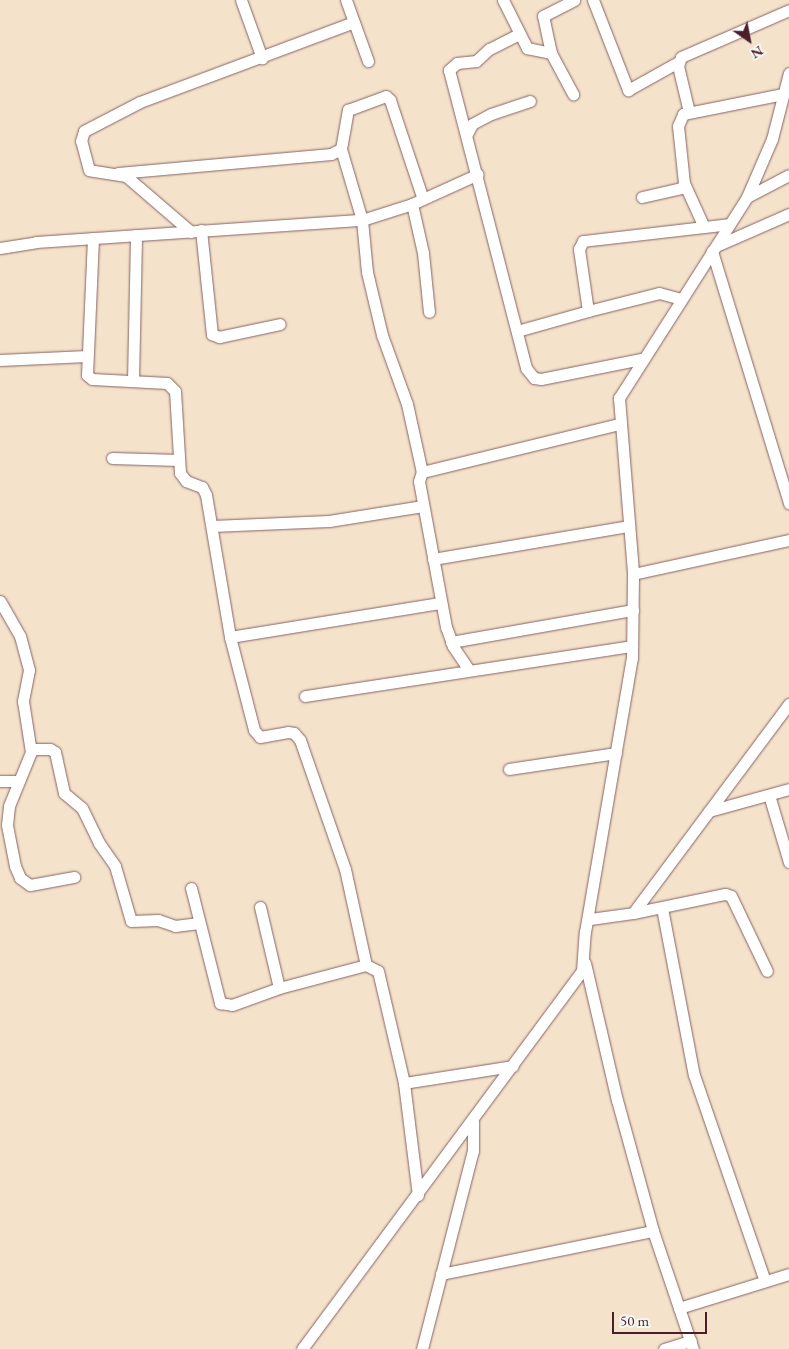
<!DOCTYPE html>
<html>
<head>
<meta charset="utf-8">
<style>
	body { margin:0 }
	#map { position:relative; width:789px; height:1349px; overflow:hidden; background:#f5e2cb; font-family:"EB Garamond",serif }
	div>[style] { position:absolute }
	.roads { filter:drop-shadow(0 0 1px #866363) drop-shadow(0 0 1px #866363) }
	.street>* { height:11px; margin:-5.5px; padding:0 5.5px; transform-origin:5.5px; border-radius:5.5px; background:#fff }
	span { translate:-50% -50%; white-space:nowrap; text-align:center; line-height:1.15; -webkit-text-stroke:4px #f6f6f2; paint-order:stroke }
	.north { position:absolute; left:724px; top:15px; width:50px; height:50px; -webkit-text-stroke:4px #f6f6f2; paint-order:stroke; rotate:147deg; font-size:14px; font-weight:700; line-height:20px; text-align:center; color:#4a1f2b }
	.north::after { content:''; display:block; margin:auto; width:18px; height:22px; background:#4a1f2b; clip-path:polygon(50% 0,100% 100%,50% 72%,0 100%) }
	.scale { position:absolute; left:612px; top:1312px; width:95px; height:22px; box-sizing:border-box; border:2px solid #4a1f2b; border-top:0; padding-left:6px; font-size:15px; line-height:18px; white-space:nowrap; color:#4a1f2b; -webkit-text-stroke:4px #f6f6f2; paint-order:stroke }
</style>
</head>
<body>
<div id="map">
	<div class="roads">
		<div class="street">
			<div style="left:241px;top:0;width:62px;rotate:70.1deg"></div>
			<div style="left:346px;top:0;width:65px;rotate:70.2deg"></div>
			<div style="left:503px;top:0;width:54px;rotate:63.4deg"></div>
			<div style="left:527px;top:48px;width:25px;rotate:12deg"></div>
			<div style="left:551px;top:53px;width:47px;rotate:61.8deg"></div>
			<div style="left:593px;top:0;width:97px;rotate:68.7deg"></div>
			<div style="left:628px;top:90px;width:57px;rotate:-29.2deg"></div>
			<div style="left:519px;top:34px;width:34px;rotate:153deg"></div>
			<div style="left:489px;top:49px;width:18px;rotate:137deg"></div>
			<div style="left:476px;top:61px;width:19px;rotate:174deg"></div>
			<div style="left:457px;top:63px;width:11px;rotate:139deg"></div>
			<div style="left:449px;top:70px;width:308px;rotate:75.5deg"></div>
			<div style="left:526px;top:368px;width:13px;rotate:51deg"></div>
			<div style="left:534px;top:378px;width:7px;rotate:8deg"></div>
			<div style="left:541px;top:379px;width:102px;rotate:-11.3deg"></div>
			<div style="left:551px;top:53px;width:38px;rotate:-102deg"></div>
			<div style="left:543px;top:16px;width:35px;rotate:-27deg"></div>
			<div style="left:689px;top:112px;width:47px;rotate:-103.4deg"></div>
			<div style="left:678px;top:66px;width:9px;rotate:-72deg"></div>
			<div style="left:681px;top:57px;width:118px;rotate:-23.5deg"></div>
			<div style="left:467px;top:134px;width:11px;rotate:-63deg"></div>
			<div style="left:472px;top:124px;width:21px;rotate:-28deg"></div>
			<div style="left:491px;top:114px;width:41px;rotate:-18.4deg"></div>
			<div style="left:341px;top:149px;width:74px;rotate:73.5deg"></div>
			<div style="left:362px;top:220px;width:52px;rotate:-17.7deg"></div>
			<div style="left:412px;top:204px;width:72px;rotate:-24.4deg"></div>
			<div style="left:118px;top:173px;width:214px;rotate:-5.1deg"></div>
			<div style="left:331px;top:154px;width:11px;rotate:-27deg"></div>
			<div style="left:341px;top:149px;width:40px;rotate:-80deg"></div>
			<div style="left:348px;top:110px;width:40px;rotate:-20.2deg"></div>
			<div style="left:386px;top:96px;width:6px;rotate:45deg"></div>
			<div style="left:390px;top:100px;width:104px;rotate:71.6deg"></div>
			<div style="left:684px;top:183px;width:48px;rotate:65.6deg"></div>
			<div style="left:642px;top:197px;width:41px;rotate:-12.7deg"></div>
			<div style="left:682px;top:188px;width:5px;rotate:-68deg"></div>
			<div style="left:684px;top:183px;width:57px;rotate:-96deg"></div>
			<div style="left:678px;top:126px;width:13px;rotate:-67deg"></div>
			<div style="left:683px;top:114px;width:102px;rotate:-11.3deg"></div>
			<div style="left:747px;top:197px;width:47px;rotate:-27.6deg"></div>
			<div style="left:412px;top:204px;width:50px;rotate:77.3deg"></div>
			<div style="left:423px;top:253px;width:59px;rotate:84.2deg"></div>
			<div style="left:201px;top:230px;width:105px;rotate:84deg"></div>
			<div style="left:212px;top:334px;width:8px;rotate:23deg"></div>
			<div style="left:219px;top:337px;width:62px;rotate:-12deg"></div>
			<div style="left:191px;top:232px;width:86px;rotate:-139.3deg"></div>
			<div style="left:126px;top:176px;width:37px;rotate:-171deg"></div>
			<div style="left:89px;top:170px;width:30px;rotate:-105deg"></div>
			<div style="left:81px;top:141px;width:10px;rotate:-73deg"></div>
			<div style="left:84px;top:131px;width:63px;rotate:-27.4deg"></div>
			<div style="left:140px;top:102px;width:228px;rotate:-20.5deg"></div>
			<div style="left:93px;top:238px;width:137px;rotate:92.5deg"></div>
			<div style="left:87px;top:375px;width:6px;rotate:39deg"></div>
			<div style="left:92px;top:379px;width:75px;rotate:3.1deg"></div>
			<div style="left:167px;top:383px;width:11px;rotate:45deg"></div>
			<div style="left:175px;top:391px;width:82px;rotate:86.5deg"></div>
			<div style="left:180px;top:473px;width:10px;rotate:53deg"></div>
			<div style="left:186px;top:481px;width:17px;rotate:21deg"></div>
			<div style="left:202px;top:487px;width:9px;rotate:63deg"></div>
			<div style="left:206px;top:495px;width:144px;rotate:80.4deg"></div>
			<div style="left:230px;top:637px;width:96px;rotate:75.5deg"></div>
			<div style="left:254px;top:730px;width:9px;rotate:49deg"></div>
			<div style="left:260px;top:737px;width:28px;rotate:-10deg"></div>
			<div style="left:288px;top:732px;width:6px;rotate:9deg"></div>
			<div style="left:294px;top:733px;width:9px;rotate:49deg"></div>
			<div style="left:300px;top:740px;width:137px;rotate:70.8deg"></div>
			<div style="left:345px;top:869px;width:98px;rotate:77.7deg"></div>
			<div style="left:716px;top:246px;width:80px;rotate:-23.7deg"></div>
			<div style="left:0;top:248px;width:36px;rotate:-9deg"></div>
			<div style="left:36px;top:242px;width:327px;rotate:-3.9deg"></div>
			<div style="left:362px;top:220px;width:52px;rotate:84.5deg"></div>
			<div style="left:367px;top:272px;width:65px;rotate:76.6deg"></div>
			<div style="left:382px;top:335px;width:73px;rotate:70.1deg"></div>
			<div style="left:407px;top:404px;width:70px;rotate:77.6deg"></div>
			<div style="left:712px;top:251px;width:264px;rotate:73deg"></div>
			<div style="left:588px;top:311px;width:73px;rotate:-14.2deg"></div>
			<div style="left:659px;top:293px;width:23px;rotate:15deg"></div>
			<div style="left:517px;top:331px;width:74px;rotate:-15.7deg"></div>
			<div style="left:588px;top:311px;width:63px;rotate:-98.3deg"></div>
			<div style="left:579px;top:249px;width:9px;rotate:-63deg"></div>
			<div style="left:583px;top:241px;width:147px;rotate:-6.6deg"></div>
			<div style="left:0;top:360px;width:87px;rotate:-2.6deg"></div>
			<div style="left:133px;top:381px;width:146px;rotate:-88.8deg"></div>
			<div style="left:112px;top:458px;width:67px;rotate:1.7deg"></div>
			<div style="left:212px;top:526px;width:117px;rotate:-2.4deg"></div>
			<div style="left:329px;top:521px;width:95px;rotate:-9.1deg"></div>
			<div style="left:433px;top:559px;width:199px;rotate:-9.6deg"></div>
			<div style="left:633px;top:574px;width:160px;rotate:-12.3deg"></div>
			<div style="left:0;top:601px;width:40px;rotate:60.3deg"></div>
			<div style="left:20px;top:636px;width:35px;rotate:75deg"></div>
			<div style="left:29px;top:670px;width:32px;rotate:101deg"></div>
			<div style="left:23px;top:701px;width:52px;rotate:81.1deg"></div>
			<div style="left:31px;top:752px;width:58px;rotate:112.2deg"></div>
			<div style="left:9px;top:806px;width:19px;rotate:96deg"></div>
			<div style="left:7px;top:825px;width:42px;rotate:79deg"></div>
			<div style="left:15px;top:866px;width:13px;rotate:67deg"></div>
			<div style="left:20px;top:878px;width:12px;rotate:35deg"></div>
			<div style="left:30px;top:885px;width:45px;rotate:-10.3deg"></div>
			<div style="left:230px;top:637px;width:214px;rotate:-9.2deg"></div>
			<div style="left:451px;top:642px;width:185px;rotate:-10deg"></div>
			<div style="left:469px;top:670px;width:29px;rotate:-124deg"></div>
			<div style="left:453px;top:646px;width:20px;rotate:-110deg"></div>
			<div style="left:446px;top:627px;width:148px;rotate:-100.5deg"></div>
			<div style="left:419px;top:481px;width:9px;rotate:-72deg"></div>
			<div style="left:422px;top:472px;width:203px;rotate:-13.7deg"></div>
			<div style="left:305px;top:696px;width:331px;rotate:-8.7deg"></div>
			<div style="left:31px;top:749px;width:19px"></div>
			<div style="left:50px;top:749px;width:6px;rotate:31deg"></div>
			<div style="left:55px;top:752px;width:42px;rotate:77.6deg"></div>
			<div style="left:64px;top:793px;width:23px;rotate:40deg"></div>
			<div style="left:82px;top:808px;width:39px;rotate:64deg"></div>
			<div style="left:99px;top:843px;width:28px;rotate:55deg"></div>
			<div style="left:115px;top:866px;width:57px;rotate:73.8deg"></div>
			<div style="left:131px;top:921px;width:27px;rotate:-2deg"></div>
			<div style="left:158px;top:920px;width:18px;rotate:19deg"></div>
			<div style="left:175px;top:926px;width:24px;rotate:-7deg"></div>
			<div style="left:509px;top:769px;width:108px;rotate:-8.5deg"></div>
			<div style="left:0;top:781px;width:18px"></div>
			<div style="left:769px;top:795px;width:70px;rotate:73.4deg"></div>
			<div style="left:709px;top:811px;width:83px;rotate:-15.4deg"></div>
			<div style="left:191px;top:888px;width:119px;rotate:75.8deg"></div>
			<div style="left:220px;top:1003px;width:12px;rotate:9deg"></div>
			<div style="left:232px;top:1005px;width:50px;rotate:-19.9deg"></div>
			<div style="left:279px;top:988px;width:90px;rotate:-14.8deg"></div>
			<div style="left:366px;top:965px;width:13px;rotate:27deg"></div>
			<div style="left:378px;top:971px;width:115px;rotate:76.9deg"></div>
			<div style="left:404px;top:1083px;width:113px;rotate:82.9deg"></div>
			<div style="left:260px;top:907px;width:83px;rotate:76.8deg"></div>
			<div style="left:662px;top:908px;width:170px;rotate:79.2deg"></div>
			<div style="left:694px;top:1075px;width:218px;rotate:71deg"></div>
			<div style="left:633px;top:913px;width:94px;rotate:-11.7deg"></div>
			<div style="left:725px;top:894px;width:6px;rotate:18deg"></div>
			<div style="left:731px;top:896px;width:83px;rotate:64.4deg"></div>
			<div style="left:590px;top:919px;width:43px;rotate:-7.9deg"></div>
			<div style="left:633px;top:913px;width:261px;rotate:-53.3deg"></div>
			<div style="left:585px;top:963px;width:141px;rotate:76.9deg"></div>
			<div style="left:617px;top:1100px;width:136px;rotate:74.6deg"></div>
			<div style="left:653px;top:1231px;width:125px;rotate:71.3deg"></div>
			<div style="left:404px;top:1083px;width:110px;rotate:-8.9deg"></div>
			<div style="left:441px;top:1274px;width:216px;rotate:-11.5deg"></div>
			<div style="left:679px;top:1308px;width:115px;rotate:-17.2deg"></div>
			<div style="left:302px;top:1349px;width:470px;rotate:-53.5deg"></div>
			<div style="left:582px;top:971px;width:39px;rotate:-86deg"></div>
			<div style="left:585px;top:932px;width:278px;rotate:-80.3deg"></div>
			<div style="left:632px;top:658px;width:86px;rotate:-89.3deg"></div>
			<div style="left:633px;top:572px;width:175px;rotate:-94.6deg"></div>
			<div style="left:619px;top:398px;width:238px;rotate:-57.5deg"></div>
			<div style="left:747px;top:197px;width:63px;rotate:-66.7deg"></div>
			<div style="left:772px;top:139px;width:68px;rotate:-75.6deg"></div>
			<div style="left:422px;top:1349px;width:204px;rotate:-75.6deg"></div>
			<div style="left:473px;top:1151px;width:30px;rotate:-90deg"></div>
			<div style="left:664px;top:1349px;width:28px;rotate:-17deg"></div>
		</div>
	</div>
	<div class="north">N</div>
	<div class="scale">50 m</div>
</div>
</body>
</html>
